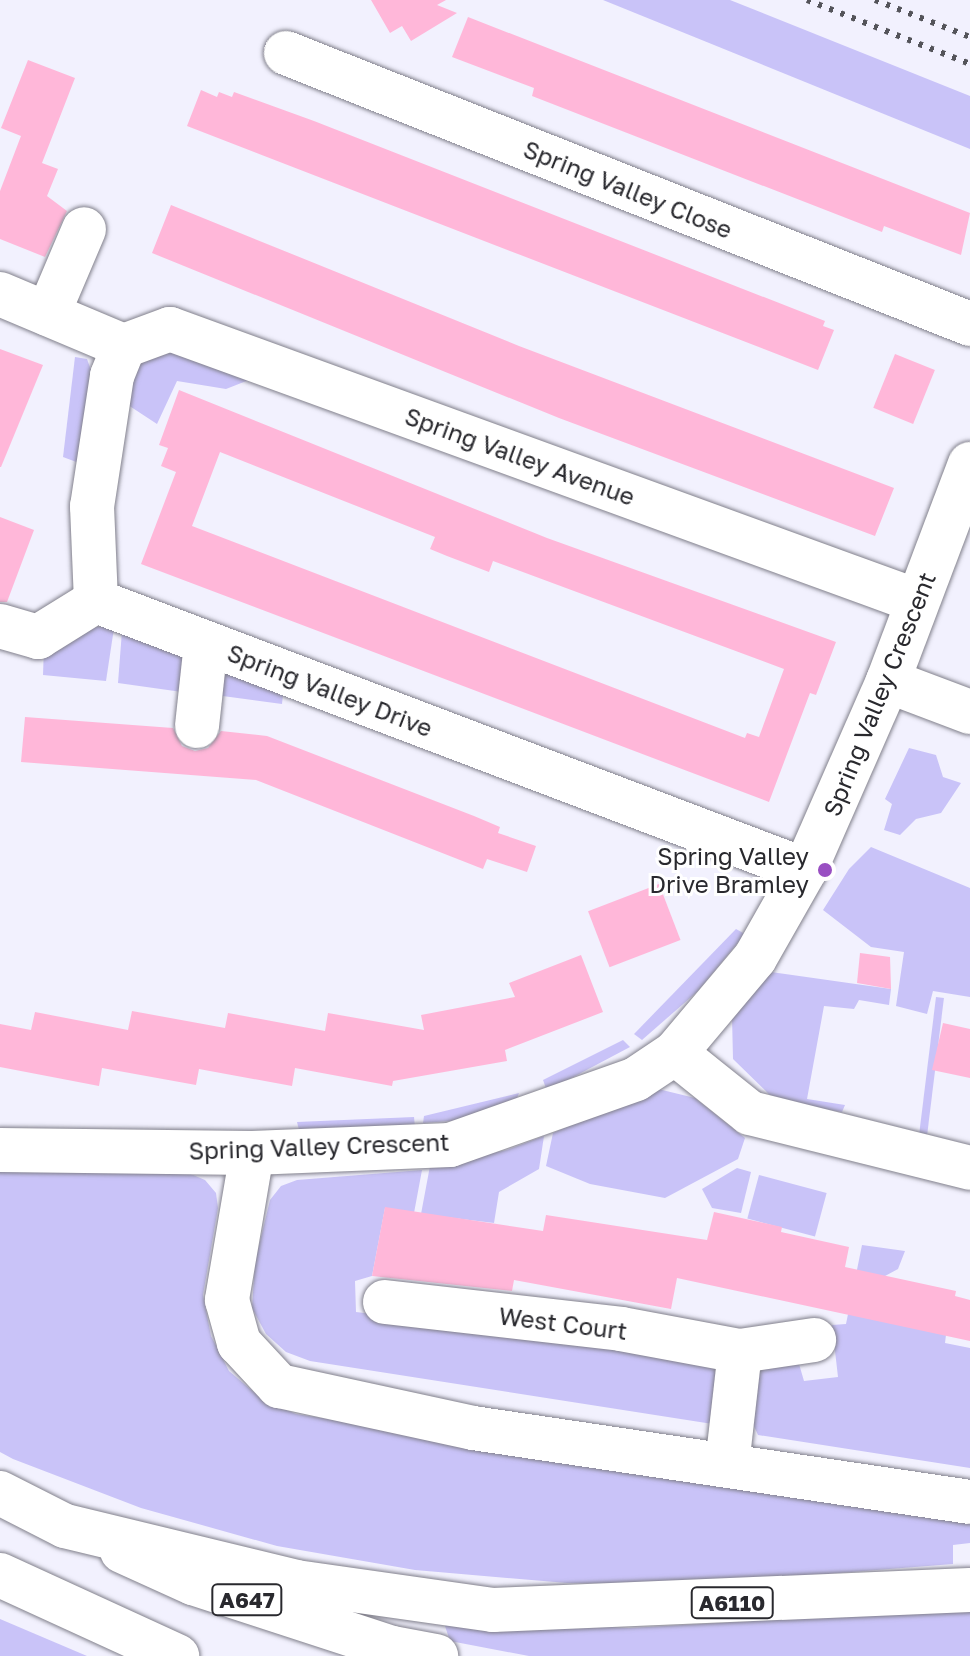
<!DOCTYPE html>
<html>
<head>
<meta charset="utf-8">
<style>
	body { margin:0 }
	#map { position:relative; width:970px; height:1656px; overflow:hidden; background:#f2f1fe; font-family:"Golos Text",sans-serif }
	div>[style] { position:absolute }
	.green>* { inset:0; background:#c9c3f8; transform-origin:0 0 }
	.building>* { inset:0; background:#ffb7d9; transform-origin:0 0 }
	.roads { filter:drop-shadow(0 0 2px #81808b) drop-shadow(0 0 2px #81808b) }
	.street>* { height:44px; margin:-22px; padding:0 22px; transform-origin:22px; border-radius:22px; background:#fff }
	.primary>* { height:44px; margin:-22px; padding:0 22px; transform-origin:22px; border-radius:22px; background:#fff }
	.highway>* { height:44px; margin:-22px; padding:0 22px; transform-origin:22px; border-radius:22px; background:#fff }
	.rail>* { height:6px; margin-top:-3px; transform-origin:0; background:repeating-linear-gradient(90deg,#54545a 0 4px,transparent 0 12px) }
	.dots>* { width:22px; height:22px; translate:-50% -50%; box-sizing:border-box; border:4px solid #fff; border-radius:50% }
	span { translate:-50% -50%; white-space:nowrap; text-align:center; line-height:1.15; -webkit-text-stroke:6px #fff; paint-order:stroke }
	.shield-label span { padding:2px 6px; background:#fff; border:2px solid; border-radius:6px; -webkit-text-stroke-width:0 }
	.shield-label { font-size:22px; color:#29292e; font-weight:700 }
	.street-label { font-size:24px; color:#29292e }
	.poi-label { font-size:24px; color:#29292e }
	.right { translate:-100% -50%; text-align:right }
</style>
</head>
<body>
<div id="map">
	<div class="green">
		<div style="clip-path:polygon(603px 0,730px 0,970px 96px,970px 149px)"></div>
		<div style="clip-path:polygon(158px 347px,254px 378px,226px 389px,177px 381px,157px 424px,128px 405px,134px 369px)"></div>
		<div style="clip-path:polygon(75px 357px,87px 359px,92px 373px,79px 463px,63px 457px)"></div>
		<div style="clip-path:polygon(90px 626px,114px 628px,106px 681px,43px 675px,44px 647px)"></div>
		<div style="clip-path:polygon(122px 631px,188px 657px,182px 692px,118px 683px)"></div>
		<div style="clip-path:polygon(222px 670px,283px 694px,282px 704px,208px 694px)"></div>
		<div style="clip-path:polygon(909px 748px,936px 755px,943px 777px,961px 783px,941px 813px,916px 819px,900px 835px,884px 830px,892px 804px,885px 799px)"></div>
		<div style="clip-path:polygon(871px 847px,970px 888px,970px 997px,933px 991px,927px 1014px,896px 1006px,904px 952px,871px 947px,823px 910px,849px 869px)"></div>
		<div style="clip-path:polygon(736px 929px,745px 934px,698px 991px,642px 1040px,634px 1034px)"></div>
		<div style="clip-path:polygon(764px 971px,891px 989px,889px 1005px,859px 1000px,854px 1009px,824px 1006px,807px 1099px,845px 1105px,842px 1112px,777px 1102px,733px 1059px,732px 1017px)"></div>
		<div style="left:936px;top:997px;width:8px;height:137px;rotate:7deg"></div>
		<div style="clip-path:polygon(623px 1040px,630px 1047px,547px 1091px,543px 1080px)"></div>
		<div style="clip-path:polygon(654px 1088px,695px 1098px,745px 1138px,738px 1159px,665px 1198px,590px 1184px,546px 1166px,553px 1133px)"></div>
		<div style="clip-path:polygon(519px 1093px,515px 1104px,464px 1120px,423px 1123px,424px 1116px)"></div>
		<div style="clip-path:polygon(414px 1117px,415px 1127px,299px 1130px,297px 1122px)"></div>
		<div style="clip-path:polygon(544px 1136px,539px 1169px,499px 1192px,494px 1223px,421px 1214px,430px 1166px,507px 1150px)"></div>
		<div style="clip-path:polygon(0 1167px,186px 1172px,205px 1180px,216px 1193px,218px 1208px,203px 1295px,211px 1336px,229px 1371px,262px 1399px,296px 1414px,970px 1519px,970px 1543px,953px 1545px,953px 1564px,697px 1584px,567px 1583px,415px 1570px,277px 1546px,141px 1508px,13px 1459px,0 1452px)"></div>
		<div style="clip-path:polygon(737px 1168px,751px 1172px,741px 1213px,712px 1208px,702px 1189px)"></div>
		<div style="clip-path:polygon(422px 1170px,414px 1213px,385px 1208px,372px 1276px,355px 1281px,356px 1312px,702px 1354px,721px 1367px,719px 1425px,310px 1361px,286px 1352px,266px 1334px,252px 1308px,255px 1262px,270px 1200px,281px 1186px,297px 1180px)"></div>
		<div style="left:759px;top:1175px;width:70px;height:45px;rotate:15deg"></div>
		<div style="clip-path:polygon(862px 1245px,905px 1251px,898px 1269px,885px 1276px,946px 1335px,945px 1343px,970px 1348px,970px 1468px,758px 1435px,752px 1422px,758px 1373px,765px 1365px,797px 1357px,804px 1381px,838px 1377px,832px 1325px,846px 1324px)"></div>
		<div style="clip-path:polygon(970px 1609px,970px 1656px,529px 1656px,450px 1641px,445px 1626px,448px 1619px,629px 1628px)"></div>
		<div style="clip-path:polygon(0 1619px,87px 1656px,0 1656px)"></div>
	</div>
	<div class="building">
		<div style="clip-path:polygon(371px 0,446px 0,437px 5px,457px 13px,411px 41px,402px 26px,390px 33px)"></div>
		<div style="clip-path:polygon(468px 17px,970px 213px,961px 255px,884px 226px,882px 232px,532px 96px,534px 88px,452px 57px)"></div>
		<div style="clip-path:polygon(28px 60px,75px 78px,42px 163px,58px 169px,47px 196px,67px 211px,45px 257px,0 239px,0 191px,21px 136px,1px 128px)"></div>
		<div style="clip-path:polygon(201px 90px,217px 97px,219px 92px,232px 97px,234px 92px,314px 121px,825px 321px,823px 326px,834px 330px,818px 370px,187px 126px)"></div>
		<div style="clip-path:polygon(171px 205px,519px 346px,894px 488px,875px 536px,559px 418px,152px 253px)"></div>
		<div style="clip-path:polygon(0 349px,43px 365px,1px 467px,0 467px)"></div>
		<div style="left:895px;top:354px;width:43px;height:58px;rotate:22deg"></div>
		<div style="clip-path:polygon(evenodd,179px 390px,547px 538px,836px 642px,816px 695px,810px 693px,769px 802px,141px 564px,176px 472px,161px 466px,168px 448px,159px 445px,179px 390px,220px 452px,435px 537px,430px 549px,447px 556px,489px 572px,493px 561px,784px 669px,759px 737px,747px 733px,745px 738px,192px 526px,220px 452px)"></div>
		<div style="clip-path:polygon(0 517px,34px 530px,7px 602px,0 602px)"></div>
		<div style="clip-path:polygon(25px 717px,173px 728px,182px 746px,195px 751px,208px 748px,221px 731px,267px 736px,474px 816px,500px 827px,498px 833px,536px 846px,527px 872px,487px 859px,483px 869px,256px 780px,21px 762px)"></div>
		<div style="left:659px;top:884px;width:60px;height:76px;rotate:69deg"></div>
		<div style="clip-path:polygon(860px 953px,890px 957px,891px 989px,857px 983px)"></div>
		<div style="clip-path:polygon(581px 955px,603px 1012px,505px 1050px,507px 1061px,393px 1081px,392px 1086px,295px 1068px,292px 1086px,199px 1069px,196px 1085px,102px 1068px,99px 1086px,0 1067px,0 1024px,31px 1030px,35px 1012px,128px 1030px,132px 1011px,225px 1028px,228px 1013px,325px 1031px,328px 1013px,424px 1030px,421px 1015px,515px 997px,509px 983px)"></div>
		<div style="clip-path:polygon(943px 1023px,970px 1029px,970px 1078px,932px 1070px)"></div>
		<div style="clip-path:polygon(385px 1207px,543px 1231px,546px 1215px,707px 1240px,714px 1212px,782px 1227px,781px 1232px,849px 1247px,845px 1267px,956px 1291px,955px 1296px,970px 1300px,970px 1341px,677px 1278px,671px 1309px,514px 1280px,512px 1291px,372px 1276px)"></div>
	</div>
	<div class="roads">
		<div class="street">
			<div style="left:286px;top:53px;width:736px;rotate:21.61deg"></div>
			<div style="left:0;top:294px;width:134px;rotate:22.8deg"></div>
			<div style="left:48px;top:314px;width:92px;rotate:-67deg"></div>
			<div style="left:124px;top:346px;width:32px;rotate:112deg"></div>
			<div style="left:112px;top:376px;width:132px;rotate:98.7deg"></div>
			<div style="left:92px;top:506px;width:95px;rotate:87.6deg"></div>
			<div style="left:96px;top:601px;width:758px;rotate:20.78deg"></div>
			<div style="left:124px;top:346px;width:49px;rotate:-20.3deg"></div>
			<div style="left:170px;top:329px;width:795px;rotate:20.01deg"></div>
			<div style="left:0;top:626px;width:40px;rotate:16deg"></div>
			<div style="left:38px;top:637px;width:68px;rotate:-31.8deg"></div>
			<div style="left:888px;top:681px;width:88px;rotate:20.7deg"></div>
			<div style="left:197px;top:726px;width:83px;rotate:-83.8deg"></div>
			<div style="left:675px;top:1053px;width:96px;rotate:38.7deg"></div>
			<div style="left:750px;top:1113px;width:227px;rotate:14deg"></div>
			<div style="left:0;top:1150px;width:252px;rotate:0.7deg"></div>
			<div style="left:252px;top:1153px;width:198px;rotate:-2.3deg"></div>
			<div style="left:450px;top:1145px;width:197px;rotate:-19.5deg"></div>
			<div style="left:636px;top:1079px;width:47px;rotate:-33.7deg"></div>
			<div style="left:675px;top:1053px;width:124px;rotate:-49.9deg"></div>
			<div style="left:755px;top:958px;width:101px;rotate:-60.4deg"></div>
			<div style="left:805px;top:870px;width:206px;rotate:-66.3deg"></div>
			<div style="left:888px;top:681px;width:232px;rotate:-69.3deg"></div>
			<div style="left:252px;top:1153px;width:149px;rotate:99.7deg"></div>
			<div style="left:227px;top:1300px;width:45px;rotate:74.4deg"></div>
			<div style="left:239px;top:1343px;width:59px;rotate:47.1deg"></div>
			<div style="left:279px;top:1386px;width:198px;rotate:12.2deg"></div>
			<div style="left:473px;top:1428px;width:502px;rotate:8.47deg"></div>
			<div style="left:385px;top:1302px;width:238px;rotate:6.5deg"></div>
			<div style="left:621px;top:1329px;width:121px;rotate:10.5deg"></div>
			<div style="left:740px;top:1351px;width:115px;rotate:96.5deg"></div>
			<div style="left:740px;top:1351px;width:75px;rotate:-8.5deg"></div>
		</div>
		<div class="primary">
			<div style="left:122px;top:1551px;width:78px;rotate:24.3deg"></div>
			<div style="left:193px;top:1583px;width:209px;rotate:18.1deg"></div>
			<div style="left:392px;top:1648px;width:45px;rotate:10.3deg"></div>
		</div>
		<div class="highway">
			<div style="left:0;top:1493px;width:73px;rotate:26.9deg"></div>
			<div style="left:65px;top:1526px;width:238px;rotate:13.6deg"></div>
			<div style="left:296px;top:1582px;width:199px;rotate:8.1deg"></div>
			<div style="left:493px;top:1610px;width:477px;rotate:-2.4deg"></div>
			<div style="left:0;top:1575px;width:195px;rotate:24.6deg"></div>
		</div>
	</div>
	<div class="rail">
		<div style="left:807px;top:0;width:175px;rotate:21.4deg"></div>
		<div style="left:875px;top:0;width:102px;rotate:21.3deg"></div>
	</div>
	<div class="dots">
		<div style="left:825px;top:870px;background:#994fc2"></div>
	</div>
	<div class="shield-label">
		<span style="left:247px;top:1600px">A647</span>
		<span style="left:732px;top:1603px">A6110</span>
	</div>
	<div class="street-label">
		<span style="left:628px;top:189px;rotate:22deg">Spring Valley Close</span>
		<span style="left:520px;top:456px;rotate:20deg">Spring Valley Avenue</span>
		<span style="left:330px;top:690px;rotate:21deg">Spring Valley Drive</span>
		<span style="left:879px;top:694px;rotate:-68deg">Spring Valley Crescent</span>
		<span style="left:319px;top:1146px;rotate:-2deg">Spring Valley Crescent</span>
		<span style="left:563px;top:1323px;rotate:7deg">West Court</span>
	</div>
	<div class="poi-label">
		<span class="right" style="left:809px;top:870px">Spring Valley<br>Drive Bramley</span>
	</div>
</div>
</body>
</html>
